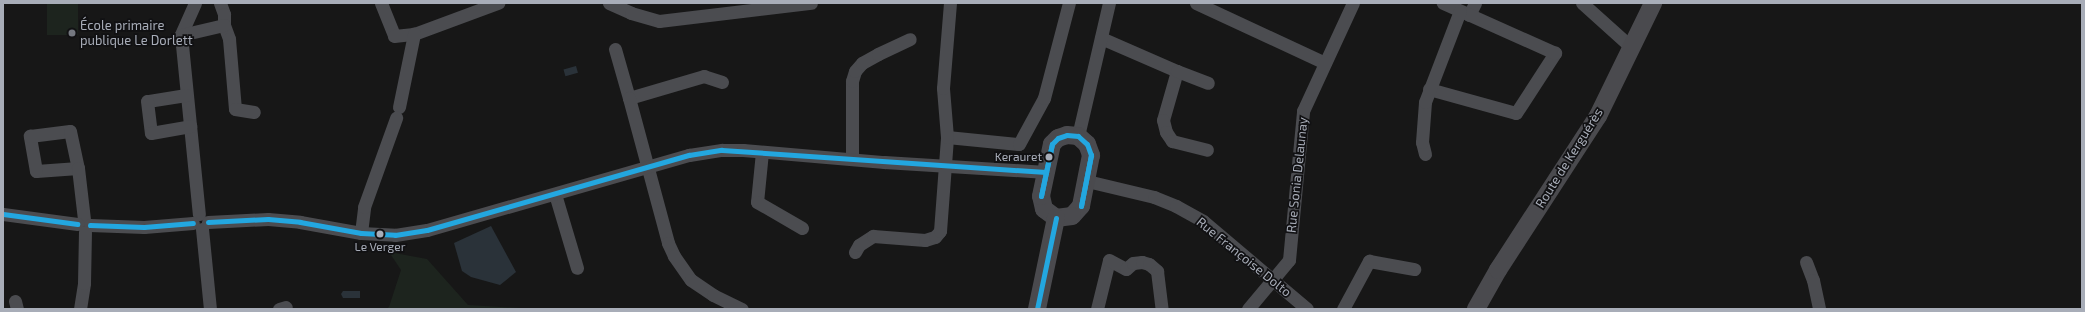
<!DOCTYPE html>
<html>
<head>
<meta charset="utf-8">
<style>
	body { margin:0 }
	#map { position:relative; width:2085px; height:312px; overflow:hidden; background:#171717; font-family:"Exo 2",sans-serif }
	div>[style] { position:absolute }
	.green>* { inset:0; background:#1d241e; transform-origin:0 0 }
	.water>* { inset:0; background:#2a3239; transform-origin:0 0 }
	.street>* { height:13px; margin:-6.5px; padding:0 6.5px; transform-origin:6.5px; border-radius:6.5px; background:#4b4c50 }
	.secondary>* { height:18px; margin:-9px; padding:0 9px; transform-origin:9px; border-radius:9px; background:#4a4a4e }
	.bus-1>* { height:5px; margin:-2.5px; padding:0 2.5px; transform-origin:2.5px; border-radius:2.5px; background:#23a7e0 }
	.dots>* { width:11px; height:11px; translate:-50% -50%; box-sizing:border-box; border:2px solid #111113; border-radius:50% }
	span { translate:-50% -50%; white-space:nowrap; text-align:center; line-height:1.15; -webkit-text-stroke:3.5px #111113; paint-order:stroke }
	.bus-label { font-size:12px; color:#a8adb8 }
	.right { translate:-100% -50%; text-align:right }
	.poi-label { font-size:13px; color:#a8adb8 }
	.left { translate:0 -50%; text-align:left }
	.street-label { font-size:13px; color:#a8adb8 }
	.frame { position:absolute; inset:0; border:4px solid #a8adb8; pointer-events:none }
</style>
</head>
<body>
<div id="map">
	<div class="green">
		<div style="left:47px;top:3px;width:31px;height:32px"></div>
		<div style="clip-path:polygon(389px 252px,427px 259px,468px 305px,538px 309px,386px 309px,389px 307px,401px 270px)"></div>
	</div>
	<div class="water">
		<div style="left:576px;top:66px;width:7px;height:13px;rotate:74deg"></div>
		<div style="clip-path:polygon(491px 226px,516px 272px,500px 285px,471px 277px,462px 271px,454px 243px)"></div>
		<div style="clip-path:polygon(343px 291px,360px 291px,360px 298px,343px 298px,341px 294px)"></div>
	</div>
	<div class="street">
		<div style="left:195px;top:3px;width:35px;rotate:114deg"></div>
		<div style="left:181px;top:35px;width:180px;rotate:84.3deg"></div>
		<div style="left:220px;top:3px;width:12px;rotate:70deg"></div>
		<div style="left:224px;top:14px;width:11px;rotate:90deg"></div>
		<div style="left:224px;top:25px;width:15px;rotate:70deg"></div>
		<div style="left:229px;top:39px;width:70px;rotate:85.1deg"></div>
		<div style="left:235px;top:109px;width:19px;rotate:9deg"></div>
		<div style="left:381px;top:3px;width:35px;rotate:68deg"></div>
		<div style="left:394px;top:36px;width:20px;rotate:-6deg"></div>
		<div style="left:414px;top:34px;width:90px;rotate:-20.3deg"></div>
		<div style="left:609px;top:3px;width:24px;rotate:24deg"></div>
		<div style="left:631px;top:13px;width:29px;rotate:16deg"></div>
		<div style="left:659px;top:21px;width:153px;rotate:-6.8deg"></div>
		<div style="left:1196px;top:3px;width:142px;rotate:24.9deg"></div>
		<div style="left:1582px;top:3px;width:66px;rotate:41.9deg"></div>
		<div style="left:1469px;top:15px;width:13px;rotate:-63deg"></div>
		<div style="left:181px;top:35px;width:44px;rotate:-13.1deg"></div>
		<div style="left:1101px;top:38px;width:83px;rotate:23.5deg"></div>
		<div style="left:1177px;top:71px;width:51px;rotate:105.9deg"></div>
		<div style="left:1163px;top:120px;width:12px;rotate:76deg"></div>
		<div style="left:1166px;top:132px;width:11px;rotate:56deg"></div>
		<div style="left:1172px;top:141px;width:36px;rotate:14deg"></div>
		<div style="left:615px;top:49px;width:51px;rotate:74.1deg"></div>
		<div style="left:1177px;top:71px;width:33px;rotate:21deg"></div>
		<div style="left:722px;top:82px;width:19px;rotate:-162deg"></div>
		<div style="left:704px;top:76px;width:78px;rotate:163.7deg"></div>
		<div style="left:629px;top:98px;width:150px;rotate:74.9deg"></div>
		<div style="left:668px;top:243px;width:14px;rotate:65deg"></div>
		<div style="left:674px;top:256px;width:29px;rotate:55deg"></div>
		<div style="left:691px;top:280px;width:27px;rotate:34deg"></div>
		<div style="left:713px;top:295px;width:32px;rotate:26deg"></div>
		<div style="left:1429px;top:89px;width:90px;rotate:15.4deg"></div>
		<div style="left:1516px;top:113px;width:72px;rotate:-57deg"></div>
		<div style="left:1555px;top:53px;width:123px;rotate:-155.9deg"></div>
		<div style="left:186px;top:95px;width:39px;rotate:171deg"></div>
		<div style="left:147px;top:101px;width:32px;rotate:83deg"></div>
		<div style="left:151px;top:133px;width:40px;rotate:-10deg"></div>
		<div style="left:399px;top:107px;width:75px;rotate:-78.4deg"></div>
		<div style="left:1078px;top:136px;width:137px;rotate:-76.9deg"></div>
		<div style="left:947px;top:137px;width:72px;rotate:5.6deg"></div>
		<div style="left:1019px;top:144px;width:52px;rotate:-61.5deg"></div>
		<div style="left:1044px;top:98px;width:98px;rotate:-75.3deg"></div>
		<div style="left:762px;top:152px;width:50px;rotate:95.7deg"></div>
		<div style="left:757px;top:202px;width:52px;rotate:30deg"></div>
		<div style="left:1425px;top:154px;width:12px;rotate:-104deg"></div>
		<div style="left:1422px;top:142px;width:40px;rotate:-85.7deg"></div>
		<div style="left:1425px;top:102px;width:97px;rotate:-69deg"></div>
		<div style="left:852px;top:158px;width:77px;rotate:-90deg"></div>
		<div style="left:852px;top:81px;width:10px;rotate:-73deg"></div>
		<div style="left:855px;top:71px;width:11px;rotate:-49deg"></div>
		<div style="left:862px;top:63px;width:18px;rotate:-29deg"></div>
		<div style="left:878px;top:54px;width:35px;rotate:-25deg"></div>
		<div style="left:78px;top:168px;width:42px;rotate:175.9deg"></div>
		<div style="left:36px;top:171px;width:36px;rotate:-100deg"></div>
		<div style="left:30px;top:136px;width:40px;rotate:-7.1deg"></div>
		<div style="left:70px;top:131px;width:38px;rotate:78deg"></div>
		<div style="left:78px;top:168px;width:51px;rotate:83.3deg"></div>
		<div style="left:1087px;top:181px;width:69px;rotate:13.4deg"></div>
		<div style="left:1154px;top:197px;width:24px;rotate:22deg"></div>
		<div style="left:1176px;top:206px;width:31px;rotate:29deg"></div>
		<div style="left:1203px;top:221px;width:136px;rotate:40.2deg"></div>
		<div style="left:555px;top:194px;width:77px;rotate:73.4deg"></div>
		<div style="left:3px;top:214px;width:75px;rotate:7.7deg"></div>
		<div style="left:208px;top:222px;width:60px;rotate:-2.9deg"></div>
		<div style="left:268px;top:219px;width:32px;rotate:5deg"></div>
		<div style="left:300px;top:222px;width:62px;rotate:10.2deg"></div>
		<div style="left:361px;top:233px;width:34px;rotate:3deg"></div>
		<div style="left:395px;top:235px;width:32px;rotate:-9deg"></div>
		<div style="left:427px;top:230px;width:273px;rotate:-16deg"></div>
		<div style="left:689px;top:155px;width:33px;rotate:-9deg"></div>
		<div style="left:722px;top:150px;width:21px"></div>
		<div style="left:743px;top:150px;width:142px;rotate:4.9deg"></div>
		<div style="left:884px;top:162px;width:162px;rotate:3.5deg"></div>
		<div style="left:90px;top:225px;width:54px;rotate:2.1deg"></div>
		<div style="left:144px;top:227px;width:49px;rotate:-4.7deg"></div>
		<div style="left:202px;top:229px;width:80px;rotate:84.3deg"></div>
		<div style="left:361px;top:233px;width:26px;rotate:-83deg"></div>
		<div style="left:364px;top:207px;width:95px;rotate:-70.2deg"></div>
		<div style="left:855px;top:252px;width:8px;rotate:-60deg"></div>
		<div style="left:859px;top:245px;width:17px;rotate:-33deg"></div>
		<div style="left:873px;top:236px;width:52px;rotate:4.4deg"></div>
		<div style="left:925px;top:240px;width:10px;rotate:-17deg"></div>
		<div style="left:935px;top:237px;width:8px;rotate:-50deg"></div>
		<div style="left:940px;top:231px;width:94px;rotate:-85.7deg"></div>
		<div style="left:947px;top:137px;width:49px;rotate:-94.7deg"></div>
		<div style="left:943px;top:88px;width:85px;rotate:-85.3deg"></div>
		<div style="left:1806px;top:262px;width:19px;rotate:69deg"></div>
		<div style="left:1813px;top:280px;width:30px;rotate:78deg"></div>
		<div style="left:15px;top:301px;width:8px;rotate:76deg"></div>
		<div style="left:80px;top:309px;width:26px;rotate:-81deg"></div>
		<div style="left:84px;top:283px;width:51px;rotate:-88.9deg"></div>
		<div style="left:279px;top:309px;width:7px;rotate:-16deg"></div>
		<div style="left:1097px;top:309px;width:50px;rotate:-76.2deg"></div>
		<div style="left:1109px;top:260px;width:19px;rotate:28deg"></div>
		<div style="left:1126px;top:269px;width:9px;rotate:-41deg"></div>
		<div style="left:1133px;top:263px;width:9px;rotate:-6deg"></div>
		<div style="left:1142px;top:262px;width:7px;rotate:16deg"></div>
		<div style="left:1149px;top:264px;width:11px;rotate:41deg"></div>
		<div style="left:1157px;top:271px;width:38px;rotate:83deg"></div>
		<div style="left:1248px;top:309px;width:64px;rotate:-50.1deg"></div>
		<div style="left:1289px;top:260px;width:150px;rotate:-84.6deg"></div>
		<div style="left:1303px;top:111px;width:119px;rotate:-65.2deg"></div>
		<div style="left:1343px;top:309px;width:55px;rotate:-61.6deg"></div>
		<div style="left:1369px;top:261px;width:46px;rotate:10.1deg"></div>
	</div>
	<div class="secondary">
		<div style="left:1067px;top:135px;width:11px;rotate:5deg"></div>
		<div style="left:1078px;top:136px;width:12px;rotate:42deg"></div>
		<div style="left:1087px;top:144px;width:12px;rotate:70deg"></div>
		<div style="left:1091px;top:155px;width:52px;rotate:101.1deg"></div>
		<div style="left:1081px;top:206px;width:13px;rotate:132deg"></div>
		<div style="left:1072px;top:216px;width:16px;rotate:173deg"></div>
		<div style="left:1056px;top:218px;width:15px;rotate:-143deg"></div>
		<div style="left:1044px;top:209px;width:13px;rotate:-103deg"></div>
		<div style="left:1041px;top:196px;width:53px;rotate:-78.1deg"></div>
		<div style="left:1052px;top:144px;width:8px;rotate:-45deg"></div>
		<div style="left:1058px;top:138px;width:9px;rotate:-18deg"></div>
		<div style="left:1037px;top:309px;width:93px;rotate:-78.2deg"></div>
		<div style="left:1476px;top:309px;width:45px;rotate:-60.6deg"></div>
		<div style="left:1498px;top:270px;width:184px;rotate:-57deg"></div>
		<div style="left:1598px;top:116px;width:126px;rotate:-64deg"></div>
	</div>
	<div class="bus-1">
		<div style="left:1052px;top:144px;width:8px;rotate:-45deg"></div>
		<div style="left:1058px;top:138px;width:9px;rotate:-18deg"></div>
		<div style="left:1067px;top:135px;width:11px;rotate:5deg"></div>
		<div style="left:1078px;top:136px;width:12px;rotate:42deg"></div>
		<div style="left:1087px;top:144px;width:12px;rotate:70deg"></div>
		<div style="left:1041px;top:196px;width:53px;rotate:-78.1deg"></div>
		<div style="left:1041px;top:196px;width:53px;rotate:-78.1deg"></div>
		<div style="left:1081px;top:206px;width:52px;rotate:-78.9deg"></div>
		<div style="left:1081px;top:206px;width:52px;rotate:-78.9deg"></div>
		<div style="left:3px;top:214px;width:75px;rotate:7.7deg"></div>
		<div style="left:208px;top:222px;width:60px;rotate:-2.9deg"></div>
		<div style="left:268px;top:219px;width:32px;rotate:5deg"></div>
		<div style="left:300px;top:222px;width:62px;rotate:10.2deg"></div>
		<div style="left:361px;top:233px;width:34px;rotate:3deg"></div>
		<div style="left:395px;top:235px;width:32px;rotate:-9deg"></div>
		<div style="left:427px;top:230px;width:273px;rotate:-16deg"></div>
		<div style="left:689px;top:155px;width:33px;rotate:-9deg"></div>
		<div style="left:722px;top:150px;width:325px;rotate:3.9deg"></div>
		<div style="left:90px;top:225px;width:54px;rotate:2.1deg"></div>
		<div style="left:144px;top:227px;width:49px;rotate:-4.7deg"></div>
		<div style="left:1037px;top:309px;width:93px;rotate:-78.2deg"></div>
	</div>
	<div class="dots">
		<div style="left:72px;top:33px;background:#757880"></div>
		<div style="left:1049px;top:157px;background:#a8adb8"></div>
		<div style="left:380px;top:234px;background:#a8adb8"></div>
	</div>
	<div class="bus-label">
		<span class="right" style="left:1042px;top:157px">Kerauret</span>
		<span style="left:380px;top:247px">Le Verger</span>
	</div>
	<div class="poi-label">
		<span class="left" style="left:80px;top:33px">École primaire<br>publique Le Dorlett</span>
	</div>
	<div class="street-label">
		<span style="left:1569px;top:158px;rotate:-58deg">Route de Kerguérès</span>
		<span style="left:1297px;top:175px;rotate:-84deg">Rue Sonia Delaunay</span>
		<span style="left:1244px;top:257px;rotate:39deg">Rue Françoise Dolto</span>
	</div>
	<div class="frame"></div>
</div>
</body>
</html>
